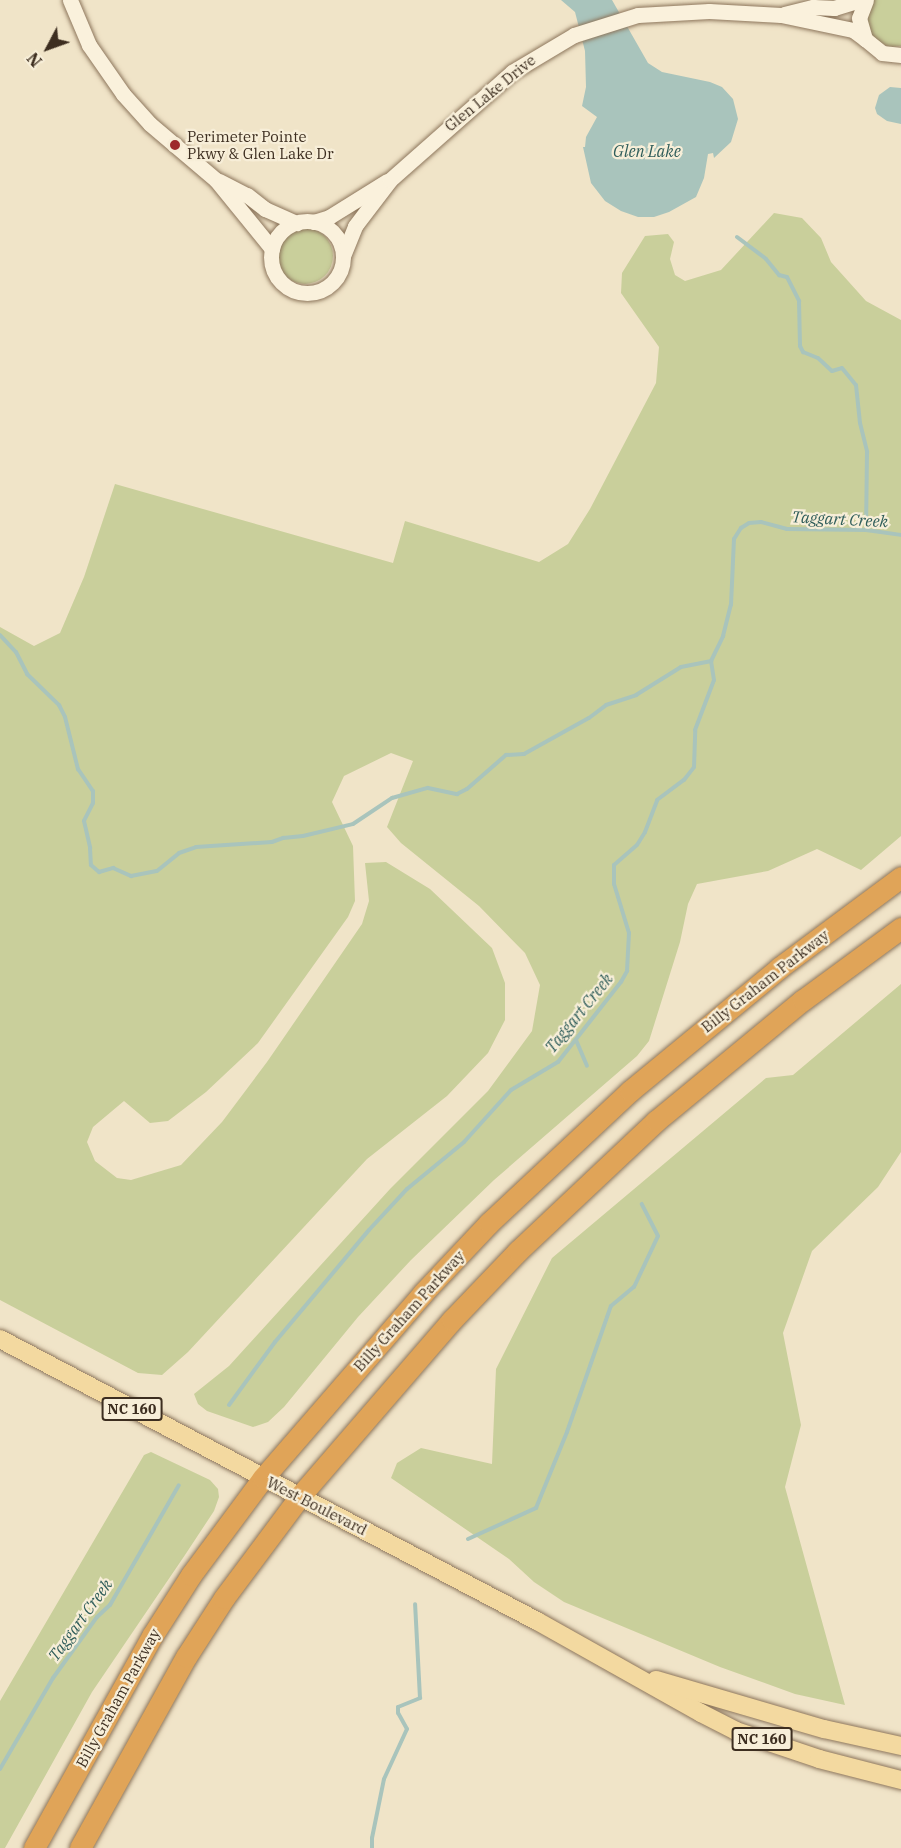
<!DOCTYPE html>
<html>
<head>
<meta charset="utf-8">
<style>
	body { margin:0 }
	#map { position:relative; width:901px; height:1848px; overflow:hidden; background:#f0e4c8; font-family:"IBM Plex Serif",serif }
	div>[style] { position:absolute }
	.green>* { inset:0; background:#c9cf9b }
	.round { border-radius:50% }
	.water>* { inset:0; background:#a9c4bc }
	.stream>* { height:4px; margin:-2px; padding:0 2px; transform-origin:2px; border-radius:2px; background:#a9c4bc }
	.roads { filter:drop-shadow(0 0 2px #8d765c) drop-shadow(0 0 2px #8d765c) }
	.minor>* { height:15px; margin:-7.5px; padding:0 7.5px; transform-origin:7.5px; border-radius:7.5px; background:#faf1dc }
	.minor>.ring { margin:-7.5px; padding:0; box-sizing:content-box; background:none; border:15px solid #faf1dc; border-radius:50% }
	.major>* { height:18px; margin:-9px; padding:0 9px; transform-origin:9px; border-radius:9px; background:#f3d9a0 }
	.highway>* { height:21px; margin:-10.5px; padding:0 10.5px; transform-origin:10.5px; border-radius:10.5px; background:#e0a458 }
	.dots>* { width:16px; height:16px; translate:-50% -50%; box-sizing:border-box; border:3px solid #f7eed8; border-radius:50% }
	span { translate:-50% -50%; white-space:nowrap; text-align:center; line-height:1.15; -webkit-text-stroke:4.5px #f7eed8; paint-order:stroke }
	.shield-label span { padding:2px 4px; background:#f7eed8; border:2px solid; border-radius:4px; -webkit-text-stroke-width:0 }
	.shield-label { font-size:14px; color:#3d2e20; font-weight:700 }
	.street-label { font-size:15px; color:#3d2e20 }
	.poi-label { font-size:15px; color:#3d2e20 }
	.left { translate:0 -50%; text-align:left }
	.water-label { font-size:16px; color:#2f5d5a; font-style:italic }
	.north { position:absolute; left:18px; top:18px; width:60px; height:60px; -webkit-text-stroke:4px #f7eed8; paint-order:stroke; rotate:229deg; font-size:16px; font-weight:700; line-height:24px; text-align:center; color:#3d2e20 }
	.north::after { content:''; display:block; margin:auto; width:21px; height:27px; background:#3d2e20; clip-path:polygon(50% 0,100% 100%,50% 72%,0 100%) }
</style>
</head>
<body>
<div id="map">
	<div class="green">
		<div style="clip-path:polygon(873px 0,901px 0,901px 46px,889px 47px,873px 38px,866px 20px)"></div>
		<div style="clip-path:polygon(774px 213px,802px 218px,821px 238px,831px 262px,866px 301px,901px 320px,901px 836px,861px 870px,817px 849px,768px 871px,697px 884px,688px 904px,680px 942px,649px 1041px,637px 1056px,494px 1180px,411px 1260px,358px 1317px,284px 1407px,268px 1422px,253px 1427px,207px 1411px,198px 1404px,194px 1394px,229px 1366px,390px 1189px,488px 1091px,532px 1031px,540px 985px,525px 953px,479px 906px,401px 843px,387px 827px,413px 761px,391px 753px,344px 776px,332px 802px,353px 846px,355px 901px,348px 917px,258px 1043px,206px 1092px,168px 1121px,150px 1123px,124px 1101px,93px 1127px,87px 1142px,95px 1161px,117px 1178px,131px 1180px,181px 1165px,222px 1122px,267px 1062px,362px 924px,369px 901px,365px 863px,386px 862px,430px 889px,492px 948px,505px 983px,505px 1020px,488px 1053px,447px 1096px,367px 1159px,188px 1352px,162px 1375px,138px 1373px,0 1300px,0 627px,34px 646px,60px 633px,84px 577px,115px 484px,393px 563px,405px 521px,539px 562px,568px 544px,590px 509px,656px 383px,659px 347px,621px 293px,622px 273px,645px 236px,668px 234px,674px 242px,670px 259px,675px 275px,685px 281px,721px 270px)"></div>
		<div class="round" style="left:277px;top:228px;width:56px;height:56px"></div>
		<div style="clip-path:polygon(901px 984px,901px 1152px,878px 1187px,812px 1251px,783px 1333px,801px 1425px,785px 1487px,845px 1705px,795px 1694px,720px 1667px,564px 1602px,534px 1582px,509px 1559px,391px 1478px,397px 1463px,421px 1448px,492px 1464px,496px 1369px,552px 1258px,766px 1078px,793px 1075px)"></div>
		<div style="clip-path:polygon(151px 1452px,210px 1480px,218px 1489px,219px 1497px,214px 1511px,185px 1555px,92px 1692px,5px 1848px,0 1848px,0 1701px,144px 1455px)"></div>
	</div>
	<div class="water">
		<div style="clip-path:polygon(561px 0,612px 0,648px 63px,662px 72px,710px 82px,722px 87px,733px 99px,738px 119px,731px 142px,714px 158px,713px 153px,708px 154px,704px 178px,696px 197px,669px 212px,654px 217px,638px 217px,621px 211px,605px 201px,591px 183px,583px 147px,585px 147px,586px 137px,597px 117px,582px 106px,586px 87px,585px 51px,575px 12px)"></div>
		<div style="clip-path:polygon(890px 87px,901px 88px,901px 124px,887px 121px,877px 114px,875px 108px,879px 95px)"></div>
	</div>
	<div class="stream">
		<div style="left:737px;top:237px;width:36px;rotate:37deg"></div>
		<div style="left:766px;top:259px;width:21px;rotate:51deg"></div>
		<div style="left:779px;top:275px;width:8px;rotate:14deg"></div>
		<div style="left:787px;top:277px;width:27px;rotate:63deg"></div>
		<div style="left:799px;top:301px;width:45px;rotate:88.7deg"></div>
		<div style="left:800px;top:346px;width:7px;rotate:63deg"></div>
		<div style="left:803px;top:352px;width:16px;rotate:22deg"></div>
		<div style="left:818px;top:358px;width:19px;rotate:43deg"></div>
		<div style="left:832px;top:371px;width:10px;rotate:-17deg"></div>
		<div style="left:842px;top:368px;width:22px;rotate:51deg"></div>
		<div style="left:856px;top:385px;width:38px;rotate:84deg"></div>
		<div style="left:860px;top:423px;width:30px;rotate:76deg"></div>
		<div style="left:867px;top:452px;width:78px;rotate:90.7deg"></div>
		<div style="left:0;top:635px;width:23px;rotate:47deg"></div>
		<div style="left:16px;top:652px;width:25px;rotate:63deg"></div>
		<div style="left:27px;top:674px;width:45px;rotate:44.1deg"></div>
		<div style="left:59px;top:705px;width:13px;rotate:63deg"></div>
		<div style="left:65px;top:717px;width:54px;rotate:76deg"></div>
		<div style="left:78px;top:769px;width:27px;rotate:56deg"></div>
		<div style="left:93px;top:791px;width:12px;rotate:90deg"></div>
		<div style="left:93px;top:803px;width:20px;rotate:117deg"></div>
		<div style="left:84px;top:821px;width:28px;rotate:77deg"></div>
		<div style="left:90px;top:848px;width:17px;rotate:87deg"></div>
		<div style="left:91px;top:865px;width:11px;rotate:41deg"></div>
		<div style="left:99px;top:872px;width:15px;rotate:-16deg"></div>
		<div style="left:113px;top:868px;width:20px;rotate:24deg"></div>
		<div style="left:131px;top:876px;width:26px;rotate:-11deg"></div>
		<div style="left:157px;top:871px;width:28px;rotate:-39deg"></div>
		<div style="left:179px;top:853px;width:18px;rotate:-19deg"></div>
		<div style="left:196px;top:847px;width:76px;rotate:-3.8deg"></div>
		<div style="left:272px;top:842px;width:12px;rotate:-20deg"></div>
		<div style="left:283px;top:838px;width:20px;rotate:-6deg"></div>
		<div style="left:303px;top:836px;width:51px;rotate:-13.5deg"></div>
		<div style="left:353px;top:824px;width:47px;rotate:-33.7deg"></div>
		<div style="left:392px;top:798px;width:37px;rotate:-16deg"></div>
		<div style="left:428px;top:788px;width:30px;rotate:12deg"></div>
		<div style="left:457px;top:794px;width:11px;rotate:-27deg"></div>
		<div style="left:467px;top:789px;width:52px;rotate:-41.1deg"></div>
		<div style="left:506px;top:755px;width:18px;rotate:-3deg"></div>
		<div style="left:524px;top:754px;width:74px;rotate:-29deg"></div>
		<div style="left:589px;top:718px;width:21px;rotate:-37deg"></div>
		<div style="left:606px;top:705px;width:32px;rotate:-18deg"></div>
		<div style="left:636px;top:695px;width:53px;rotate:-31.9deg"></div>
		<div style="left:681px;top:667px;width:31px;rotate:-11deg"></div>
		<div style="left:576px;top:1040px;width:28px;rotate:67deg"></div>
		<div style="left:229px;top:1405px;width:78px;rotate:-53.9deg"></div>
		<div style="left:275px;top:1342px;width:146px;rotate:-50deg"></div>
		<div style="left:369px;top:1230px;width:56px;rotate:-47.2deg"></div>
		<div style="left:407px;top:1189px;width:74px;rotate:-39.5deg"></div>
		<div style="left:464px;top:1142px;width:70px;rotate:-47.9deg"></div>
		<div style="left:511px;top:1090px;width:55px;rotate:-30.8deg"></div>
		<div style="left:558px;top:1062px;width:102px;rotate:-51.8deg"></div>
		<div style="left:621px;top:982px;width:13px;rotate:-61deg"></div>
		<div style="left:627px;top:971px;width:38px;rotate:-87deg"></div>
		<div style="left:629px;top:933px;width:51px;rotate:-107deg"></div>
		<div style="left:614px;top:884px;width:19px;rotate:-90deg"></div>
		<div style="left:614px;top:865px;width:30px;rotate:-41deg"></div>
		<div style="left:637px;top:845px;width:15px;rotate:-58deg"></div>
		<div style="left:645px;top:832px;width:34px;rotate:-69deg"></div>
		<div style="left:657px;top:800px;width:34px;rotate:-37deg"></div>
		<div style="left:684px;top:780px;width:16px;rotate:-52deg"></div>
		<div style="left:694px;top:767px;width:37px;rotate:-88deg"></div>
		<div style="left:695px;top:730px;width:53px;rotate:-69.2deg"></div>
		<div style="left:714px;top:680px;width:19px;rotate:-99deg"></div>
		<div style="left:711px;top:661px;width:28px;rotate:-64deg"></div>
		<div style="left:723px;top:636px;width:32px;rotate:-76deg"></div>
		<div style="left:731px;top:605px;width:66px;rotate:-87.4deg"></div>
		<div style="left:734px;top:539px;width:13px;rotate:-58deg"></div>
		<div style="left:741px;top:528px;width:9px;rotate:-32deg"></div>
		<div style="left:749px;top:523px;width:12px;rotate:-5deg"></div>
		<div style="left:761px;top:522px;width:27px;rotate:15deg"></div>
		<div style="left:787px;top:529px;width:79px;rotate:0.7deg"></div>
		<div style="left:866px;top:530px;width:35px;rotate:8deg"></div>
		<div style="left:468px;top:1539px;width:75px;rotate:-24.5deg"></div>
		<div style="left:536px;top:1508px;width:82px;rotate:-67.8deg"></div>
		<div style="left:567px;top:1432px;width:133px;rotate:-70.8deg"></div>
		<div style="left:611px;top:1306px;width:30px;rotate:-40deg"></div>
		<div style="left:634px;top:1287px;width:56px;rotate:-64.8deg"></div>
		<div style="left:658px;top:1236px;width:36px;rotate:-117deg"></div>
		<div style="left:0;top:1769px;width:105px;rotate:-59.8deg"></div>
		<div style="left:53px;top:1678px;width:75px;rotate:-54.2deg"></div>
		<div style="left:97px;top:1617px;width:18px;rotate:-43deg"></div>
		<div style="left:110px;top:1605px;width:138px;rotate:-60.1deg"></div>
		<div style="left:372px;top:1848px;width:10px;rotate:-90deg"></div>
		<div style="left:372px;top:1838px;width:60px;rotate:-78.5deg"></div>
		<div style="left:384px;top:1779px;width:55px;rotate:-65.3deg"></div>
		<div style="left:407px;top:1729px;width:18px;rotate:-119deg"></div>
		<div style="left:398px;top:1713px;width:6px;rotate:-90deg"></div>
		<div style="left:398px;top:1707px;width:24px;rotate:-22deg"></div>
		<div style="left:420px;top:1698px;width:94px;rotate:-93deg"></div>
	</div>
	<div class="roads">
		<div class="minor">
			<div style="left:70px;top:0;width:49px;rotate:67.1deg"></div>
			<div style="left:89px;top:45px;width:60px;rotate:55.2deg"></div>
			<div style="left:123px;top:94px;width:40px;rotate:48deg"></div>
			<div style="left:150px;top:124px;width:87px;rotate:40.3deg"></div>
			<div style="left:216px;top:180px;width:89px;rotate:50.9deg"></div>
			<div style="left:866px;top:0;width:19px;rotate:111deg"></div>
			<div style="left:859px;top:18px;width:22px;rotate:74deg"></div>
			<div style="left:865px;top:39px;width:22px;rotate:39deg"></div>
			<div style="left:882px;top:53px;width:19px;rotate:6deg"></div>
			<div style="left:784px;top:14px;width:30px;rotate:-14deg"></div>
			<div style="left:813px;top:7px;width:21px;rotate:3deg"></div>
			<div style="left:834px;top:8px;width:27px;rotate:-17deg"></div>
			<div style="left:219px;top:181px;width:31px;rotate:27deg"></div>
			<div style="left:247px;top:195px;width:23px;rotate:38deg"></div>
			<div style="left:265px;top:209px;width:35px;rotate:24deg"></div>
			<div class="ring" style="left:271px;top:221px;width:57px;height:57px"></div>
			<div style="left:314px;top:222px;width:16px;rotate:-18deg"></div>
			<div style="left:329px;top:217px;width:68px;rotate:-31.8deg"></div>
			<div style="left:343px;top:256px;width:32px;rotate:-68deg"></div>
			<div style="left:355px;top:226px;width:58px;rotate:-52.7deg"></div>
			<div style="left:390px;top:180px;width:163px;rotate:-41.5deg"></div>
			<div style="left:512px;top:72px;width:72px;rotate:-30.8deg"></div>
			<div style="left:574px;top:35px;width:67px;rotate:-17.4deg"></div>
			<div style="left:638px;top:15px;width:71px;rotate:-3.2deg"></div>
			<div style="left:709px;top:11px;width:72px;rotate:3.2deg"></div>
			<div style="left:781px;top:15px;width:74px;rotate:11.8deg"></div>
			<div style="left:853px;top:30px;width:15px;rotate:37deg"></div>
		</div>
		<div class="major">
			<div style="left:0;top:1339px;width:607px;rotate:27.71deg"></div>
			<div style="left:537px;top:1621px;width:188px;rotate:29.3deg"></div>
			<div style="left:701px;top:1713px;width:39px;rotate:27deg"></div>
			<div style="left:736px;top:1731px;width:88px;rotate:18.6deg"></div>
			<div style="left:819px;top:1759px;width:85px;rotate:14.4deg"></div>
			<div style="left:656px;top:1680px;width:175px;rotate:16.3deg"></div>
			<div style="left:824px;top:1729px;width:79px;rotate:12.4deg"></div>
		</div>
		<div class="highway">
			<div style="left:34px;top:1848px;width:243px;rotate:-60.9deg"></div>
			<div style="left:152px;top:1636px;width:72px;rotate:-57.4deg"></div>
			<div style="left:191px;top:1575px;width:121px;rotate:-53.4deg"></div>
			<div style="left:263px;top:1478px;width:245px;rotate:-49.1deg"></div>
			<div style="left:423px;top:1293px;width:96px;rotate:-46.7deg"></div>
			<div style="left:489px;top:1223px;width:193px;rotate:-43.1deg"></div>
			<div style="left:630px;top:1091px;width:193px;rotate:-39.5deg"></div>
			<div style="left:779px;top:968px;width:152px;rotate:-36.7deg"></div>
			<div style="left:80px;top:1848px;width:218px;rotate:-61deg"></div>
			<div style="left:186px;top:1657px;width:70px;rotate:-57.2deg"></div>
			<div style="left:224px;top:1598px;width:127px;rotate:-53.3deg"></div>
			<div style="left:300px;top:1496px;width:233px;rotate:-49.2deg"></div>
			<div style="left:452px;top:1320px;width:95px;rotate:-46.3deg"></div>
			<div style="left:518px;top:1251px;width:190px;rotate:-43.3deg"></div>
			<div style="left:656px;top:1121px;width:190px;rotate:-39.5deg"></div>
			<div style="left:803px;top:1000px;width:122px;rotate:-36.3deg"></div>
		</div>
	</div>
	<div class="dots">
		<div style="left:175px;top:145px;background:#9e2a2b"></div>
	</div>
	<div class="shield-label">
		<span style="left:132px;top:1409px">NC 160</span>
		<span style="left:762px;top:1739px">NC 160</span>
	</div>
	<div class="street-label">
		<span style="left:490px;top:93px;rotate:-39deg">Glen Lake Drive</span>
		<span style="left:765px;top:981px;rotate:-38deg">Billy Graham Parkway</span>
		<span style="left:409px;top:1311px;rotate:-48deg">Billy Graham Parkway</span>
		<span style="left:317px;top:1506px;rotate:27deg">West Boulevard</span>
		<span style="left:118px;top:1698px;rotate:-61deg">Billy Graham Parkway</span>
	</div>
	<div class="poi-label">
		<span class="left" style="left:187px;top:145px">Perimeter Pointe<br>Pkwy &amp; Glen Lake Dr</span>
	</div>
	<div class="water-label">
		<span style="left:647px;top:151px">Glen Lake</span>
		<span style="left:840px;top:519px;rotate:3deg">Taggart Creek</span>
		<span style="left:579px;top:1013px;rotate:-51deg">Taggart Creek</span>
		<span style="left:80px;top:1620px;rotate:-54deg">Taggart Creek</span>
	</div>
	<div class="north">N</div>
</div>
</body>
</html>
